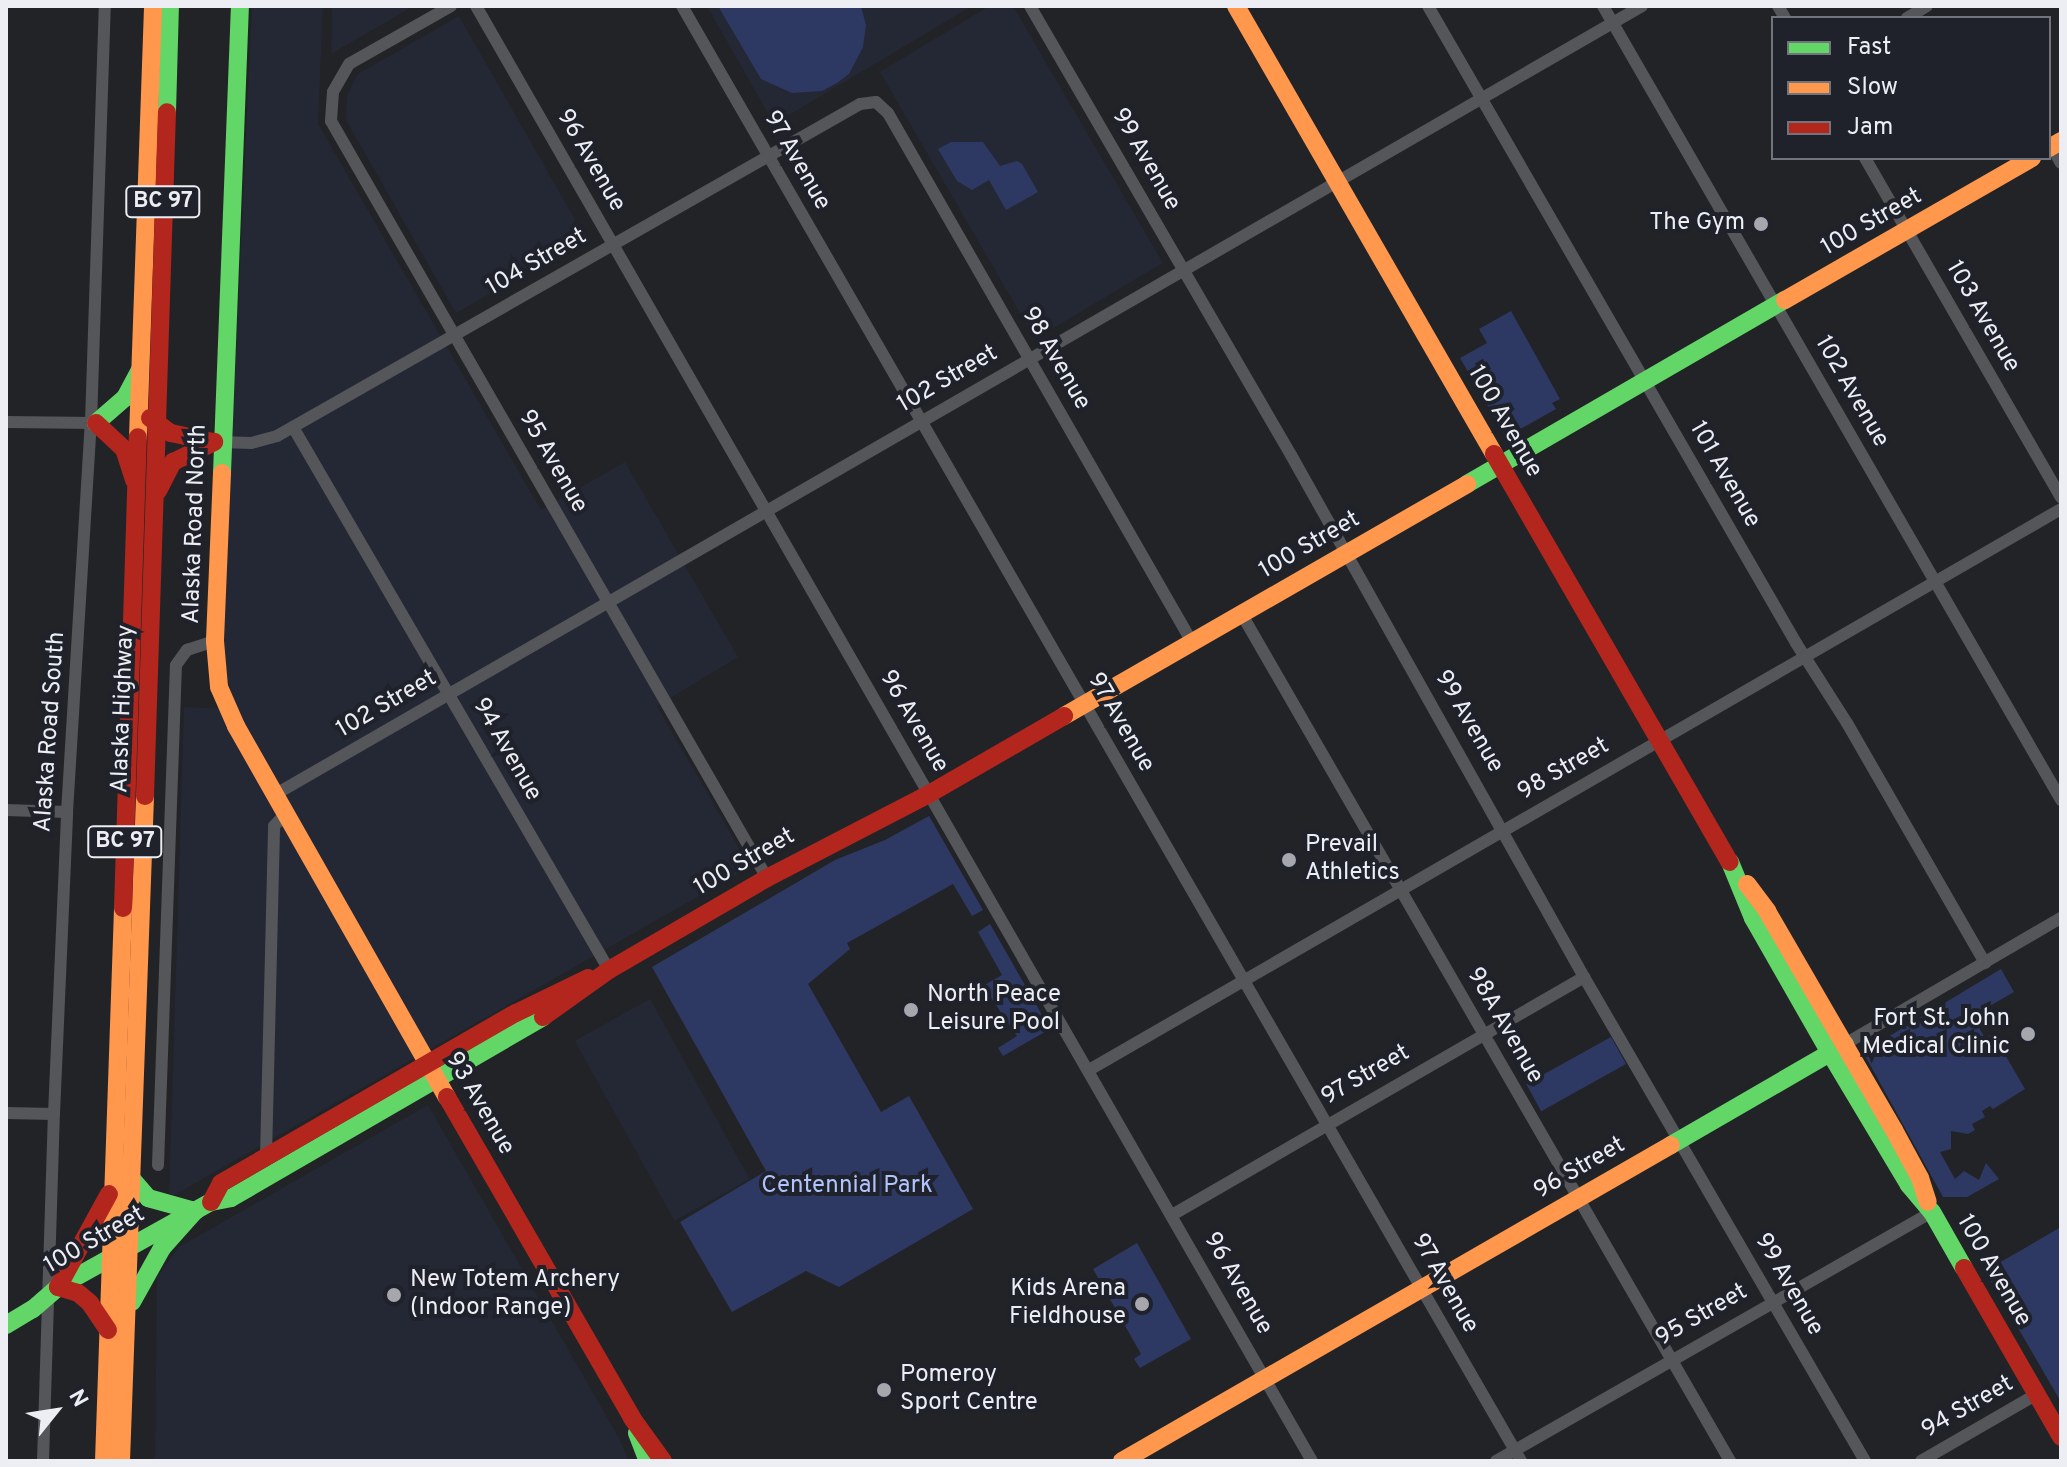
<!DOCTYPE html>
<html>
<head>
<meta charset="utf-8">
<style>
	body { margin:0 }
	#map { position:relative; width:2067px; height:1467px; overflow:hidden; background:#222327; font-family:Overpass,sans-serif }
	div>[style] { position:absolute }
	.built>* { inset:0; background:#242734; transform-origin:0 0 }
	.green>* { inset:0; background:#2d3962; transform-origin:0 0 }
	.street>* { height:12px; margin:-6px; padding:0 6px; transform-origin:6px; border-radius:6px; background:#545659 }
	.fast>* { height:18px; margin:-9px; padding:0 9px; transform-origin:9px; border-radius:9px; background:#63d668 }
	.slow>* { height:18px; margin:-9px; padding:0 9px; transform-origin:9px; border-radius:9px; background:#ff974d }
	.jam>* { height:18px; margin:-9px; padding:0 9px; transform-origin:9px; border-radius:9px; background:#b3261e }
	.dots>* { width:22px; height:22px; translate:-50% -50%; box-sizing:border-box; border:4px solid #1f222a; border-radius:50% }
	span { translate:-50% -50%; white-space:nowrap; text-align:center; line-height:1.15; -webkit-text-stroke:8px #1f222a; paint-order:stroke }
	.shield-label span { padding:2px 6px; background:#1f222a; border:2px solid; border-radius:6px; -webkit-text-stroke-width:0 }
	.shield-label { font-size:22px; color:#eceef4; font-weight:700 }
	.street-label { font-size:24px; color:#eceef4 }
	.poi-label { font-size:24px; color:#eceef4 }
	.right { translate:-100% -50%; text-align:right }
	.left { translate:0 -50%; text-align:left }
	.park-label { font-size:24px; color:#b0c3ff }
	.frame { position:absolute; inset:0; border:8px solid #eceef4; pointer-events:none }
	.legend { position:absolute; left:1771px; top:16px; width:280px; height:144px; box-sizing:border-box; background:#1f222a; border:2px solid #71747b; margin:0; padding:10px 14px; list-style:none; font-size:24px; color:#eceef4 }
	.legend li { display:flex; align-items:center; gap:16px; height:40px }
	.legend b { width:40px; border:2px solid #71747b }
	.north { position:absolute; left:16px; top:1371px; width:80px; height:80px; -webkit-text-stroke:6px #1f222a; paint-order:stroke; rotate:60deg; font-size:22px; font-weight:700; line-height:32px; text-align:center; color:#eceef4 }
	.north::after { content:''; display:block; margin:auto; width:28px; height:36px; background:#eceef4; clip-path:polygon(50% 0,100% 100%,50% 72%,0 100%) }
</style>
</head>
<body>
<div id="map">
	<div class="built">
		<div style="clip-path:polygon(252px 6px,323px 6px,318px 124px,541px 510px,625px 462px,738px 657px,657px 706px,750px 867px,169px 1198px,184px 707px,235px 709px,222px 656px)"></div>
		<div style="clip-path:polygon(332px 6px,414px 6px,331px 54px)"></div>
		<div style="clip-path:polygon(707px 6px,972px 6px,774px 124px)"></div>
		<div style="clip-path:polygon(989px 6px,1013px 6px,1163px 263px,1035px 339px,880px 72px)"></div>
		<div style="clip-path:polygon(459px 16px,586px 239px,456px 313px,346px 120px,347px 95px,358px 74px)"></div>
		<div style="left:650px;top:999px;width:206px;height:86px;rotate:61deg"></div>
		<div style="clip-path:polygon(428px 1105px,620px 1440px,629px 1461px,155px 1461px,157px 1277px,179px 1247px)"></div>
	</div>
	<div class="green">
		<div style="clip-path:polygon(718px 6px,861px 6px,866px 25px,863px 47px,849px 74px,837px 83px,822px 91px,792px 93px,761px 79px)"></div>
		<div style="clip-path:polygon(951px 142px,983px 142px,1000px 166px,1017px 161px,1022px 164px,1038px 192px,1006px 210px,989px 180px,972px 190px,957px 181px,938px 149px)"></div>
		<div style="clip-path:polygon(1511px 311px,1560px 399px,1552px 403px,1556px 409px,1506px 437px,1460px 358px,1487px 343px,1479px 329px)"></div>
		<div style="clip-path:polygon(929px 816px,983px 910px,972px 916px,953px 884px,847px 943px,850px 949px,808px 984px,881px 1112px,909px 1096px,973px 1209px,839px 1287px,806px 1271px,732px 1312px,680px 1222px,766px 1171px,652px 967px,835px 860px,885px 840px)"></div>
		<div style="clip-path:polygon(990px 924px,1050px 1029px,1003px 1056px,998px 1048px,1017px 1036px,983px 986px,1002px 975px,978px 932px)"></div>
		<div style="clip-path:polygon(2001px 969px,2014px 992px,1972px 1016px,1985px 1038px,1993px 1034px,2025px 1089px,1993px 1109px,1990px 1106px,1982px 1111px,1985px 1117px,1972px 1124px,1975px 1130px,1968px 1134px,1951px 1131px,1951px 1149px,1940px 1152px,1955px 1179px,1964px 1171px,1979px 1180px,1986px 1163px,1999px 1179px,1967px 1197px,1943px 1197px,1863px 1052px)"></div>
		<div style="left:1611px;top:1037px;width:31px;height:97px;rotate:61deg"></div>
		<div style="clip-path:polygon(2061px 1227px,2061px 1402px,1985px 1271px)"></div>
		<div style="clip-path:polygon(1137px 1243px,1191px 1339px,1140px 1368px,1134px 1359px,1141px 1354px,1093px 1269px)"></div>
	</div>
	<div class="street">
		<div style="left:451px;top:6px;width:117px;rotate:150.4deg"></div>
		<div style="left:349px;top:64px;width:32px;rotate:120deg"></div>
		<div style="left:333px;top:92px;width:29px;rotate:94deg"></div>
		<div style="left:331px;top:121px;width:874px;rotate:60.06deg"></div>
		<div style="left:476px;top:6px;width:1678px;rotate:60.12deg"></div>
		<div style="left:682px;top:6px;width:1680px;rotate:60.03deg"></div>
		<div style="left:1030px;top:6px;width:519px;rotate:59.83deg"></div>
		<div style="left:1291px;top:455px;width:599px;rotate:60.69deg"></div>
		<div style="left:1584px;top:977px;width:560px;rotate:59.86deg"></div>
		<div style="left:1428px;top:6px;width:736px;rotate:59.98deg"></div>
		<div style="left:1796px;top:643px;width:95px;rotate:57.5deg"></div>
		<div style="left:1847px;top:723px;width:277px;rotate:60.1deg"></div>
		<div style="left:1603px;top:6px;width:917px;rotate:60.02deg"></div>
		<div style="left:1778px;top:6px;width:14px;rotate:60deg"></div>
		<div style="left:1907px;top:18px;width:23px;rotate:-31deg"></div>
		<div style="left:2052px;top:147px;width:18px;rotate:61deg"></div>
		<div style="left:1865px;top:158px;width:392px;rotate:60deg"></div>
		<div style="left:6px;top:422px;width:90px;rotate:0.6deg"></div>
		<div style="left:293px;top:427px;width:628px;rotate:59.8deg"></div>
		<div style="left:219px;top:442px;width:32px;rotate:2deg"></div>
		<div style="left:251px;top:443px;width:27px;rotate:-15deg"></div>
		<div style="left:277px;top:436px;width:671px;rotate:-29.66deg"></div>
		<div style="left:860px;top:104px;width:16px;rotate:-7deg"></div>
		<div style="left:876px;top:102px;width:16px;rotate:43deg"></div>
		<div style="left:888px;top:113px;width:610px;rotate:60.12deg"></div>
		<div style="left:1241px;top:613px;width:979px;rotate:60.03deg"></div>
		<div style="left:276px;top:794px;width:1577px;rotate:-29.98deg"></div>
		<div style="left:6px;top:810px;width:61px;rotate:1.9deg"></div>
		<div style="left:1845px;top:1044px;width:250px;rotate:-30.3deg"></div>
		<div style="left:1089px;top:1070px;width:1122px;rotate:-29.99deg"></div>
		<div style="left:6px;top:1113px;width:48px;rotate:1.2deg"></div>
		<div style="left:266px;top:1157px;width:331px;rotate:-88.6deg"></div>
		<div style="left:274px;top:826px;width:19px;rotate:-47deg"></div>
		<div style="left:158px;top:1165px;width:500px;rotate:-87.94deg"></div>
		<div style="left:176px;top:665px;width:19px;rotate:-54deg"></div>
		<div style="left:187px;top:650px;width:29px;rotate:-18deg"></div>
		<div style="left:1172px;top:1215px;width:476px;rotate:-30deg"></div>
		<div style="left:43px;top:1461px;width:347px;rotate:-88.2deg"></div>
		<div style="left:54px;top:1114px;width:302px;rotate:-87.5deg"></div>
		<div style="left:67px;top:812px;width:391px;rotate:-86.5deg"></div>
		<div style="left:91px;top:422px;width:416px;rotate:-88.1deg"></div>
		<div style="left:1496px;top:1461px;width:502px;rotate:-29.73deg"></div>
		<div style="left:1921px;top:1461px;width:134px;rotate:-30deg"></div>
	</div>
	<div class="fast">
		<div style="left:167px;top:112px;width:106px;rotate:-88.4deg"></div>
		<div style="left:96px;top:423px;width:38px;rotate:-41deg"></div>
		<div style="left:125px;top:398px;width:32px;rotate:-62deg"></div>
		<div style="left:222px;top:473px;width:467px;rotate:-87.8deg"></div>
		<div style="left:1467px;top:484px;width:367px;rotate:-30.1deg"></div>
		<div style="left:1730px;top:862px;width:61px;rotate:67.7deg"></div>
		<div style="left:1753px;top:918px;width:155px;rotate:60.3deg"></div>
		<div style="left:1830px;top:1053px;width:154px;rotate:59.1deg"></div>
		<div style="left:1909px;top:1185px;width:35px;rotate:50deg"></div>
		<div style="left:1932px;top:1212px;width:64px;rotate:60.3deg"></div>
		<div style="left:1671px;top:1145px;width:201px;rotate:-30.1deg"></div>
		<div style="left:130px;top:1177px;width:28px;rotate:49deg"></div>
		<div style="left:148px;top:1198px;width:49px;rotate:15.5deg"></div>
		<div style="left:195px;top:1211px;width:50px;rotate:131.7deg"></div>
		<div style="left:162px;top:1248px;width:62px;rotate:119.1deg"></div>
		<div style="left:6px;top:1325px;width:31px;rotate:-31deg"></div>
		<div style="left:33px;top:1309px;width:33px;rotate:-41deg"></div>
		<div style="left:58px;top:1287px;width:175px;rotate:-29.1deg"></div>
		<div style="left:211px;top:1202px;width:20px;rotate:-11deg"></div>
		<div style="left:231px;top:1198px;width:361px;rotate:-30.1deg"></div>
		<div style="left:637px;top:1433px;width:30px;rotate:69deg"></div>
	</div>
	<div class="slow">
		<div style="left:1236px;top:6px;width:517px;rotate:60.06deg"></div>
		<div style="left:2049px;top:148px;width:14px;rotate:-30deg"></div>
		<div style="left:1785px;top:300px;width:285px;rotate:-29.9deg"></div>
		<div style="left:138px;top:437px;width:431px;rotate:-88deg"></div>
		<div style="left:222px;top:473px;width:168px;rotate:92.4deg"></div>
		<div style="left:215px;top:641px;width:46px;rotate:85deg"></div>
		<div style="left:219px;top:687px;width:43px;rotate:66.4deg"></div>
		<div style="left:236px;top:726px;width:427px;rotate:60.4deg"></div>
		<div style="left:1064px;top:716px;width:465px;rotate:-29.9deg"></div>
		<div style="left:1747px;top:884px;width:34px;rotate:53deg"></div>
		<div style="left:1767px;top:911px;width:253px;rotate:59.9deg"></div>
		<div style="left:1894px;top:1130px;width:55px;rotate:61.6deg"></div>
		<div style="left:1920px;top:1178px;width:25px;rotate:72deg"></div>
		<div style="left:104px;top:1461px;width:553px;rotate:-88.03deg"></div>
		<div style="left:121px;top:1461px;width:665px;rotate:-87.93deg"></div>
		<div style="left:1122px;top:1461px;width:633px;rotate:-29.92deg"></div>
	</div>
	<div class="jam">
		<div style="left:150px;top:418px;width:26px;rotate:36deg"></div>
		<div style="left:171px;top:433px;width:43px;rotate:12.1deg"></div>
		<div style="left:96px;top:423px;width:38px;rotate:43deg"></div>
		<div style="left:124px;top:449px;width:33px;rotate:72deg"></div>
		<div style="left:1494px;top:454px;width:471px;rotate:60deg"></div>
		<div style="left:158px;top:491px;width:33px;rotate:-63deg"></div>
		<div style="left:173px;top:462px;width:46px;rotate:-26deg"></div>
		<div style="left:145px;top:796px;width:684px;rotate:-88.16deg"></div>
		<div style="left:123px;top:908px;width:471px;rotate:-88.2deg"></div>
		<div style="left:543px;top:1017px;width:81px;rotate:-35.5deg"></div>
		<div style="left:609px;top:970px;width:183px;rotate:-30.2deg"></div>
		<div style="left:767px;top:878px;width:182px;rotate:-27.4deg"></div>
		<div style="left:929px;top:794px;width:156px;rotate:-30deg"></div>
		<div style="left:447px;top:1097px;width:370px;rotate:60deg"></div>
		<div style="left:632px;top:1418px;width:53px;rotate:54.2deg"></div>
		<div style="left:211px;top:1202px;width:21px;rotate:-62deg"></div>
		<div style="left:221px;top:1183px;width:340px;rotate:-30deg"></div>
		<div style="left:516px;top:1013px;width:80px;rotate:-25.9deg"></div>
		<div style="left:1964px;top:1268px;width:195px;rotate:60.1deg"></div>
		<div style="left:108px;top:1330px;width:32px;rotate:-124deg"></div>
		<div style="left:90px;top:1303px;width:16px;rotate:-140deg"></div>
		<div style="left:78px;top:1293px;width:21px;rotate:-163deg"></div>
		<div style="left:58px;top:1287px;width:106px;rotate:-61.3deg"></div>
	</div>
	<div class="dots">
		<div style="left:1761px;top:224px;background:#a5a7ac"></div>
		<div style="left:1289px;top:860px;background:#a5a7ac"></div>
		<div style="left:911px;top:1010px;background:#a5a7ac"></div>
		<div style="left:2028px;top:1034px;background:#a5a7ac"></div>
		<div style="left:394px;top:1295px;background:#a5a7ac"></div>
		<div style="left:1142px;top:1304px;background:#a5a7ac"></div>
		<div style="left:884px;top:1390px;background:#a5a7ac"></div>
	</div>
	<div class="shield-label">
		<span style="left:163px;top:202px">BC 97</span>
		<span style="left:125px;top:842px">BC 97</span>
	</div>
	<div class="street-label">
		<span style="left:1145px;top:160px;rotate:60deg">99 Avenue</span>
		<span style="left:590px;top:161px;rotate:60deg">96 Avenue</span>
		<span style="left:796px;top:161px;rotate:60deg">97 Avenue</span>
		<span style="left:1872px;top:223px;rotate:-30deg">100 Street</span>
		<span style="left:537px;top:263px;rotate:-30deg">104 Street</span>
		<span style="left:1982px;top:317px;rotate:60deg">103 Avenue</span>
		<span style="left:1055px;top:359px;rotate:60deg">98 Avenue</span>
		<span style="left:948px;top:380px;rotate:-30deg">102 Street</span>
		<span style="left:1851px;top:392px;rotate:60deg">102 Avenue</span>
		<span style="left:1504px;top:422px;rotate:60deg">100 Avenue</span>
		<span style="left:552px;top:462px;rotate:60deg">95 Avenue</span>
		<span style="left:1724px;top:475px;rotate:60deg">101 Avenue</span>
		<span style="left:196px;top:524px;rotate:-88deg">Alaska Road North</span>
		<span style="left:1310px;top:546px;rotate:-30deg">100 Street</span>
		<span style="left:387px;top:705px;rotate:-30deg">102 Street</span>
		<span style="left:124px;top:709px;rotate:-88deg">Alaska Highway</span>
		<span style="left:913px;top:722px;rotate:60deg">96 Avenue</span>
		<span style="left:1468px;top:722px;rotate:60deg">99 Avenue</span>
		<span style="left:1120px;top:723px;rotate:60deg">97 Avenue</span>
		<span style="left:51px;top:732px;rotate:-86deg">Alaska Road South</span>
		<span style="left:506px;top:750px;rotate:60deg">94 Avenue</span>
		<span style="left:1564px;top:770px;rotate:-30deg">98 Street</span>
		<span style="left:745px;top:863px;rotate:-30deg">100 Street</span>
		<span style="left:1504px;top:1026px;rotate:60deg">98A Avenue</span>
		<span style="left:1366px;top:1076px;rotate:-30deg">97 Street</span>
		<span style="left:479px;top:1104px;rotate:60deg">93 Avenue</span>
		<span style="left:1580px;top:1169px;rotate:-30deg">96 Street</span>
		<span style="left:95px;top:1241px;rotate:-30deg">100 Street</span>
		<span style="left:1993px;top:1271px;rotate:60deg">100 Avenue</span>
		<span style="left:1237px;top:1284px;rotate:60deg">96 Avenue</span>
		<span style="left:1444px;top:1284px;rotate:60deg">97 Avenue</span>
		<span style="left:1788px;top:1285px;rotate:60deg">99 Avenue</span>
		<span style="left:1702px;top:1316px;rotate:-30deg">95 Street</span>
		<span style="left:1968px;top:1408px;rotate:-30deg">94 Street</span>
	</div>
	<div class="poi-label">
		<span class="right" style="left:1745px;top:224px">The Gym</span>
		<span class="left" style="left:1305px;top:860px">Prevail<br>Athletics</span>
		<span class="left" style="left:927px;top:1010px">North Peace<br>Leisure Pool</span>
		<span class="right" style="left:2010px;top:1034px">Fort St. John<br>Medical Clinic</span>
		<span class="left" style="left:410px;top:1295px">New Totem Archery<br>(Indoor Range)</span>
		<span class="right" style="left:1126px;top:1304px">Kids Arena<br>Fieldhouse</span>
		<span class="left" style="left:900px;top:1390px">Pomeroy<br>Sport Centre</span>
	</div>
	<div class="park-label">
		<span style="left:847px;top:1187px">Centennial Park</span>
	</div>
	<div class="frame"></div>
	<ul class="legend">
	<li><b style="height:10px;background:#63d668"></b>Fast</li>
	<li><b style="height:10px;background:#ff974d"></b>Slow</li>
	<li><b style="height:10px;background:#b3261e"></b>Jam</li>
	</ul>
	<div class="north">N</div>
</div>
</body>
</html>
